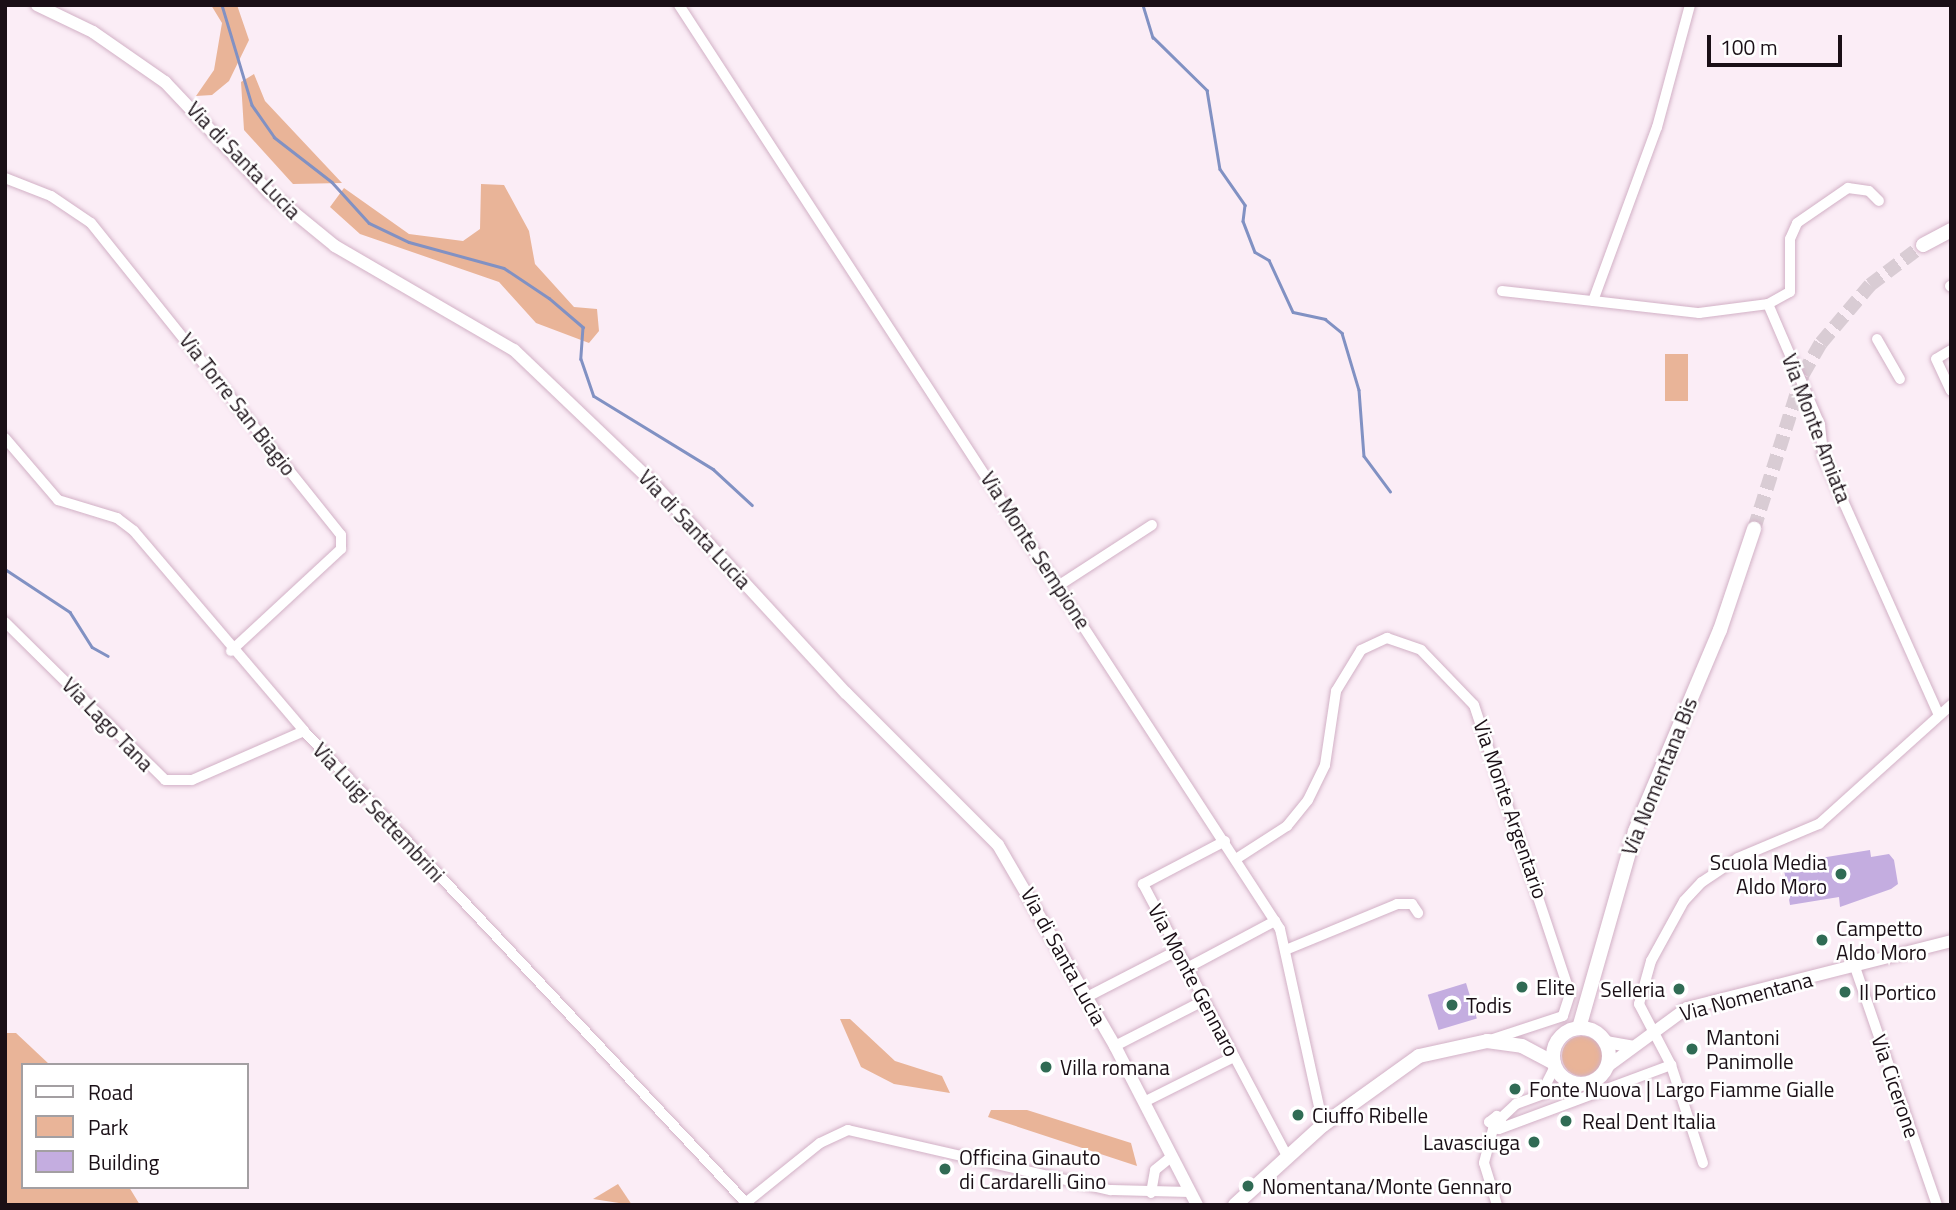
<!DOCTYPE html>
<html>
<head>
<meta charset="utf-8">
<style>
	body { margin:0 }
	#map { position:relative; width:1956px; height:1210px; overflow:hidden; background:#fbedf6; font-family:"Titillium Web",sans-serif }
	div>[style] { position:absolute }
	.green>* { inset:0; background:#e9b498; transform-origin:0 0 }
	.round { border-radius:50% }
	.stream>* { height:2.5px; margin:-1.25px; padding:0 1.25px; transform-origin:1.25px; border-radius:1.25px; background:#8191c3 }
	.building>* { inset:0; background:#c4ade0; transform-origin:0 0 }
	.secondary-tunnel>* { height:14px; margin-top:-7px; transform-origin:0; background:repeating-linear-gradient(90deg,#d9ccd4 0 14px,transparent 0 21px) }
	.roads { filter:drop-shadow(0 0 2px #d2b1c6) drop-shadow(0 0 2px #d2b1c6) }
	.minor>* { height:10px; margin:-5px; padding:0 5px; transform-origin:5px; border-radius:5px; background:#fff }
	.tertiary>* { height:12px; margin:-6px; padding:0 6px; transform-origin:6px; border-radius:6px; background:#fff }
	.secondary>* { height:14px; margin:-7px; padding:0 7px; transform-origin:7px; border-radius:7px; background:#fff }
	.secondary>.ring { margin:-7px; padding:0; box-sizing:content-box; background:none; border:14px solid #fff; border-radius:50% }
	.dots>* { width:19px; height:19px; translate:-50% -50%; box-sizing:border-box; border:4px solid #fff; border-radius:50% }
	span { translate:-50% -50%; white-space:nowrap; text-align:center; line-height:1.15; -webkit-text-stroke:5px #fff; paint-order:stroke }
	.street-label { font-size:21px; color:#1a0f16 }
	.poi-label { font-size:21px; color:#1a0f16 }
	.right { translate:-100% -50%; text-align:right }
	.left { translate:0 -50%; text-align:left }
	.frame { position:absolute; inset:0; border:7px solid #1a0f16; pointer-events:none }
	.legend { position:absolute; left:21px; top:1063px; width:228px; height:126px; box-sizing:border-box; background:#fff; border:2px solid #a39fa2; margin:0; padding:9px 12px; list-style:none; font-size:21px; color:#1a0f16 }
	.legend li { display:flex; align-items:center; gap:14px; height:35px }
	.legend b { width:35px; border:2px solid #a39fa2 }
	.scale { position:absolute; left:1707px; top:35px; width:135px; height:32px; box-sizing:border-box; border:4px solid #1a0f16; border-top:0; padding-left:9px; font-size:21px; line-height:24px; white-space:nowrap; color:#1a0f16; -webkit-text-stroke:5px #fff; paint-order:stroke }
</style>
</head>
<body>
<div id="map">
	<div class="green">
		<div style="clip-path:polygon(211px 5px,237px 5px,249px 40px,229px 81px,212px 95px,196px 96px,214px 70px,222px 23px)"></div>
		<div style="clip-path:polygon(254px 74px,265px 101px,342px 183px,293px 184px,244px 130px,241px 82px)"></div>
		<div style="clip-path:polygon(481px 184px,504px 185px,529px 231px,535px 264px,574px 307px,597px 309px,599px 331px,589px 343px,536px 323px,499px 282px,360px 234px,330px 207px,344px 188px,409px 234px,463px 241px,480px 229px)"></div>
		<div style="left:1665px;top:354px;width:23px;height:47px"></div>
		<div style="clip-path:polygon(840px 1019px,850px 1019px,895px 1061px,942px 1076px,950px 1093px,894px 1084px,861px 1067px)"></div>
		<div style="clip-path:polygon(5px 1033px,16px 1033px,50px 1065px,23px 1065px,23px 1187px,129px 1187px,140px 1205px,5px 1205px)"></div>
		<div class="round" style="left:1562px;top:1036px;width:40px;height:40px"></div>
		<div style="clip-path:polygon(991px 1110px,1027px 1110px,1131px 1143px,1137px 1166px,988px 1117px)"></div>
		<div style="clip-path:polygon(618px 1184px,632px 1205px,593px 1199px)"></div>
	</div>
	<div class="stream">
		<div style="left:222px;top:5px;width:104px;rotate:73.3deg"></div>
		<div style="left:252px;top:105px;width:39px;rotate:55deg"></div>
		<div style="left:274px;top:137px;width:73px;rotate:37.8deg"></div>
		<div style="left:332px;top:182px;width:55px;rotate:47.9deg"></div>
		<div style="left:369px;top:223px;width:44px;rotate:25.4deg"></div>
		<div style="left:409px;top:242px;width:98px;rotate:15.3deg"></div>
		<div style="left:504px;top:268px;width:54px;rotate:33.7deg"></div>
		<div style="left:549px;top:298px;width:45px;rotate:40.5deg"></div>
		<div style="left:583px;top:327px;width:32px;rotate:94deg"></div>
		<div style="left:581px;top:359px;width:39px;rotate:71deg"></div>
		<div style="left:594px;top:396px;width:140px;rotate:31.5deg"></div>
		<div style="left:713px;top:469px;width:53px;rotate:42.7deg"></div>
		<div style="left:1143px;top:5px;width:34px;rotate:73deg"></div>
		<div style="left:1153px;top:37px;width:76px;rotate:44.5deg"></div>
		<div style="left:1207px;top:90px;width:80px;rotate:80.7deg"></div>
		<div style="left:1220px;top:169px;width:44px;rotate:55.2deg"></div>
		<div style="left:1245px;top:205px;width:16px;rotate:97deg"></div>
		<div style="left:1243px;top:221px;width:33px;rotate:69deg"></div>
		<div style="left:1255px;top:252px;width:16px;rotate:30deg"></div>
		<div style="left:1269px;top:260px;width:57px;rotate:65.2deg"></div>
		<div style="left:1293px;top:312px;width:33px;rotate:12deg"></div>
		<div style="left:1325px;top:319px;width:22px;rotate:39deg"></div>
		<div style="left:1342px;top:333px;width:59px;rotate:73.4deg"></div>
		<div style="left:1359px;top:390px;width:66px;rotate:85.7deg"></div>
		<div style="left:1364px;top:456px;width:44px;rotate:53.4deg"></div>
		<div style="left:5px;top:569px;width:78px;rotate:33.5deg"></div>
		<div style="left:70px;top:612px;width:41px;rotate:57.8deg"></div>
		<div style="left:92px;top:647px;width:18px;rotate:29deg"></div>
	</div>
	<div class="building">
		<div style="clip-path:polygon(1870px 850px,1871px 857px,1889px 854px,1894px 860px,1898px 884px,1891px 889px,1840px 907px,1839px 897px,1790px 905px,1783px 864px)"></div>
		<div style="left:1466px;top:983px;width:37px;height:40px;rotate:73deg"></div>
	</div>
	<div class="secondary-tunnel">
		<div style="left:1754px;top:529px;width:163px;rotate:-72.5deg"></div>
		<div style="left:1803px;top:374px;width:36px;rotate:-60deg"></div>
		<div style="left:1821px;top:343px;width:76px;rotate:-49.8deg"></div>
		<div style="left:1870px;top:285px;width:66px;rotate:-37deg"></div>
	</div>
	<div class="roads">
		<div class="minor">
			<div style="left:679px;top:5px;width:1102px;rotate:56.96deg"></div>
			<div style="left:1280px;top:929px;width:201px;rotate:77.6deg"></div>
			<div style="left:1690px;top:5px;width:126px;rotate:105.1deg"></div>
			<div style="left:1657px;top:127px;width:185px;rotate:110.2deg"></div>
			<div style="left:1593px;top:301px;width:107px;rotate:6.5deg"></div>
			<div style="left:1699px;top:313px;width:70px;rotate:-7.4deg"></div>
			<div style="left:1768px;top:304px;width:132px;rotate:66.7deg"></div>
			<div style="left:1820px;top:425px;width:31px;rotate:84deg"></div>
			<div style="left:1823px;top:456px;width:282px;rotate:65.9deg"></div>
			<div style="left:5px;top:178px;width:49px;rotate:21.4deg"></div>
			<div style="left:51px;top:196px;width:48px;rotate:34deg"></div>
			<div style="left:91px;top:223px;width:400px;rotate:51.3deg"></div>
			<div style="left:341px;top:535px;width:14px;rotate:90deg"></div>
			<div style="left:341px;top:549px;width:150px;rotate:137.2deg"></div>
			<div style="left:1950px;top:286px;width:1px;rotate:45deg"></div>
			<div style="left:1502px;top:291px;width:92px;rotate:6.3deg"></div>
			<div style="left:1768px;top:304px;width:25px;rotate:-29deg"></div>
			<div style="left:1790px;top:292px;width:53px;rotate:-90deg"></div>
			<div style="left:1790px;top:239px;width:17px;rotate:-66deg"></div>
			<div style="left:1797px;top:223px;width:62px;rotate:-34.5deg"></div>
			<div style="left:1848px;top:188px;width:21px;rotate:8deg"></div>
			<div style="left:1869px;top:191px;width:14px;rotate:45deg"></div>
			<div style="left:1877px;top:339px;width:46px;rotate:60.1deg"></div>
			<div style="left:1951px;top:350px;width:17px;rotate:149deg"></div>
			<div style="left:1936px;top:359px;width:35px;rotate:65deg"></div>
			<div style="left:5px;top:438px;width:82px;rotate:49.5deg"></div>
			<div style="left:58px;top:500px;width:62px;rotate:17deg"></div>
			<div style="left:117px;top:518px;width:21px;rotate:37deg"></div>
			<div style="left:134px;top:531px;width:262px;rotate:49.6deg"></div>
			<div style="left:304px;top:731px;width:649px;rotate:46.87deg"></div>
			<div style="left:1058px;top:586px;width:112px;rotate:-33deg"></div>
			<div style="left:5px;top:622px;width:225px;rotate:44.6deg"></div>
			<div style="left:165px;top:780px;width:27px"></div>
			<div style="left:192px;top:780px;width:122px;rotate:-23.6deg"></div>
			<div style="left:1225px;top:841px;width:93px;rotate:152.3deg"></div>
			<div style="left:1143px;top:884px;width:310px;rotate:62.1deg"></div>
			<div style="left:1236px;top:859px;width:61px;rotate:-32.9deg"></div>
			<div style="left:1287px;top:826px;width:33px;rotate:-51deg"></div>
			<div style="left:1308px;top:800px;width:39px;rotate:-64deg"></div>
			<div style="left:1325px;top:765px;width:75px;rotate:-81.5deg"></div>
			<div style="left:1336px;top:691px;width:48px;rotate:-58.6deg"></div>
			<div style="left:1361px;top:650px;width:29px;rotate:-25deg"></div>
			<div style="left:1387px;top:638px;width:36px;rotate:19deg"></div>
			<div style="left:1421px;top:650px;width:76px;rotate:46.1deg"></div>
			<div style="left:1474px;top:705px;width:305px;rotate:71.6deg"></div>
			<div style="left:1570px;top:994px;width:23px;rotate:108deg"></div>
			<div style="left:1563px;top:1016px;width:80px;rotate:161.8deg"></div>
			<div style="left:1288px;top:949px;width:118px;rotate:-22.4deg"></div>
			<div style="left:1397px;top:904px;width:15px"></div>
			<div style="left:1412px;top:904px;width:11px;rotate:56deg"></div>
			<div style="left:1855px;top:967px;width:252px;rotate:71deg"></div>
			<div style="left:1187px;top:968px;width:100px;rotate:-28.1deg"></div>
			<div style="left:1087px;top:997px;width:102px;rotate:-27.3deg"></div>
			<div style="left:1115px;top:1046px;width:101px;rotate:-27.1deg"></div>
			<div style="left:1542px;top:1092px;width:28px;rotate:-63deg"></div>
			<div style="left:1144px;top:1102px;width:101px;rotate:-26.6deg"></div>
			<div style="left:1501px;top:1118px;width:21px;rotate:-43deg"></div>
			<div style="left:1516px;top:1104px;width:62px;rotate:-19.9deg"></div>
			<div style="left:1503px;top:1125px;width:11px;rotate:-124deg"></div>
			<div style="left:1497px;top:1116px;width:10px;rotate:143deg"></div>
			<div style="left:1489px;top:1122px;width:12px;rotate:35deg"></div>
			<div style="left:1499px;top:1129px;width:184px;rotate:-20.4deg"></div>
			<div style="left:1493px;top:1129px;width:35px;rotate:105deg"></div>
			<div style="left:1484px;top:1163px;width:44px;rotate:72.8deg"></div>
			<div style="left:1703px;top:1163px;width:103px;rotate:-108.1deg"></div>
			<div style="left:1671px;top:1065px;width:69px;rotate:-117.7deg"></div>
			<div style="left:1639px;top:1004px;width:45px;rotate:-74.4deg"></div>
			<div style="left:1651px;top:961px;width:68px;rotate:-61.2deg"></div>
			<div style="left:1684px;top:901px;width:26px;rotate:-47deg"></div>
			<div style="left:1702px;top:882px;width:43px;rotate:-33.7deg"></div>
			<div style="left:1738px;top:858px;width:88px;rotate:-22.8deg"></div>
			<div style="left:1819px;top:824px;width:178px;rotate:-42deg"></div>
			<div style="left:1151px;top:1193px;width:23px;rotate:-80deg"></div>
			<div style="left:1155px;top:1170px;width:22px;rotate:-39deg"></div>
			<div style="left:743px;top:1205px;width:99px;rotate:-38.8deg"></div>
			<div style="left:820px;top:1143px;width:31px;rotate:-25deg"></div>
			<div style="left:848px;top:1130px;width:270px;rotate:12.9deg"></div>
			<div style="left:1111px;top:1190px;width:79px;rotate:1.5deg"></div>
		</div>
		<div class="tertiary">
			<div style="left:37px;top:5px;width:62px;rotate:25.7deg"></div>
			<div style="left:93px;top:32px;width:88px;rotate:34.8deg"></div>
			<div style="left:165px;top:82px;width:153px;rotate:46.6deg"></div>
			<div style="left:270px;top:193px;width:84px;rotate:39.2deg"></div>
			<div style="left:335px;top:246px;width:207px;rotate:30.2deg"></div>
			<div style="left:514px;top:350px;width:185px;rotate:43.7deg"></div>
			<div style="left:648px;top:478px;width:292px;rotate:47.4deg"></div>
			<div style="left:846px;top:693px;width:215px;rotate:45deg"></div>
			<div style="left:998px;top:845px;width:233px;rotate:59.8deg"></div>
			<div style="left:1115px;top:1046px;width:179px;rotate:62.7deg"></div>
			<div style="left:1606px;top:1042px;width:27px;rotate:10deg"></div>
			<div style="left:1608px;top:1066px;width:98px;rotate:-36.3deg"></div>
			<div style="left:1687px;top:1008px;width:272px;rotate:-14.2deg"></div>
		</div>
		<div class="secondary">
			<div style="left:1923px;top:245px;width:32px;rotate:-28deg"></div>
			<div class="ring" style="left:1553px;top:1028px;width:42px;height:42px"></div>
			<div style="left:1579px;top:1028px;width:205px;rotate:-74.1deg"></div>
			<div style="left:1635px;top:831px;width:218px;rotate:-67.1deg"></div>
			<div style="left:1720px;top:630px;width:107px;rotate:-71.4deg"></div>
			<div style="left:1235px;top:1205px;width:119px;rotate:-42.3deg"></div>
			<div style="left:1323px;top:1125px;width:118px;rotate:-35.7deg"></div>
			<div style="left:1419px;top:1056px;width:70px;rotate:-12.4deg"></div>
			<div style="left:1487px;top:1041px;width:35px;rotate:8deg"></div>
			<div style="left:1522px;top:1046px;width:36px;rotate:28deg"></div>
		</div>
	</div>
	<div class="dots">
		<div style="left:1841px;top:874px;background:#306b54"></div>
		<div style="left:1822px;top:940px;background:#306b54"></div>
		<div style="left:1522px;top:987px;background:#306b54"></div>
		<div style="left:1679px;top:989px;background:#306b54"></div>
		<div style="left:1845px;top:992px;background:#306b54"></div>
		<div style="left:1452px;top:1005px;background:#306b54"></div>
		<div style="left:1692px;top:1049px;background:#306b54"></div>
		<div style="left:1046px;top:1067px;background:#306b54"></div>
		<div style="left:1515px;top:1089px;background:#306b54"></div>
		<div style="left:1298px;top:1115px;background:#306b54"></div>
		<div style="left:1566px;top:1121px;background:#306b54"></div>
		<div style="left:1534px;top:1142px;background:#306b54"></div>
		<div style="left:945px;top:1169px;background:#306b54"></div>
		<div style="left:1248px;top:1186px;background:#306b54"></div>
	</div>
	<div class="street-label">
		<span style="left:244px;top:160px;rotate:46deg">Via di Santa Lucia</span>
		<span style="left:238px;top:404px;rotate:52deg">Via Torre San Biagio</span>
		<span style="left:1817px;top:428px;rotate:69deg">Via Monte Amiata</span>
		<span style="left:695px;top:529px;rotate:47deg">Via di Santa Lucia</span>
		<span style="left:1036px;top:550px;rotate:57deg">Via Monte Sempione</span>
		<span style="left:108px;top:724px;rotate:46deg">Via Lago Tana</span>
		<span style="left:1659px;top:776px;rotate:-68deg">Via Nomentana Bis</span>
		<span style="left:1511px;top:809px;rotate:71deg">Via Monte Argentario</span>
		<span style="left:379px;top:812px;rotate:47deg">Via Luigi Settembrini</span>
		<span style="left:1064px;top:956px;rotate:61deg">Via di Santa Lucia</span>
		<span style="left:1194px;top:980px;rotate:62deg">Via Monte Gennaro</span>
		<span style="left:1746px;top:996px;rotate:-15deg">Via Nomentana</span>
		<span style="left:1896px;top:1086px;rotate:71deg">Via Cicerone</span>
	</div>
	<div class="poi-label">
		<span class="right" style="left:1827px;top:874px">Scuola Media<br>Aldo Moro</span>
		<span class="left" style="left:1836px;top:940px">Campetto<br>Aldo Moro</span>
		<span class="left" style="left:1536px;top:987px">Elite</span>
		<span class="right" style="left:1665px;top:989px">Selleria</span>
		<span class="left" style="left:1859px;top:992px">Il Portico</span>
		<span class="left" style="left:1466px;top:1005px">Todis</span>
		<span class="left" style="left:1706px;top:1049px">Mantoni<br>Panimolle</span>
		<span class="left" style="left:1060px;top:1067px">Villa romana</span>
		<span class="left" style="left:1529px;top:1089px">Fonte Nuova | Largo Fiamme Gialle</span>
		<span class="left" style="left:1312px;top:1115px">Ciuffo Ribelle</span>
		<span class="left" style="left:1582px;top:1121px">Real Dent Italia</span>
		<span class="right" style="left:1520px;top:1142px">Lavasciuga</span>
		<span class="left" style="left:959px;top:1169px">Officina Ginauto<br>di Cardarelli Gino</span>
		<span class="left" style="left:1262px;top:1186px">Nomentana/Monte Gennaro</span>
	</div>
	<div class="frame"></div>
	<ul class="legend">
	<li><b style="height:9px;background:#fff"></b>Road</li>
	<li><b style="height:19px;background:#e9b498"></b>Park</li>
	<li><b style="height:19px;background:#c4ade0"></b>Building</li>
	</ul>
	<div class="scale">100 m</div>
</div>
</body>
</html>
